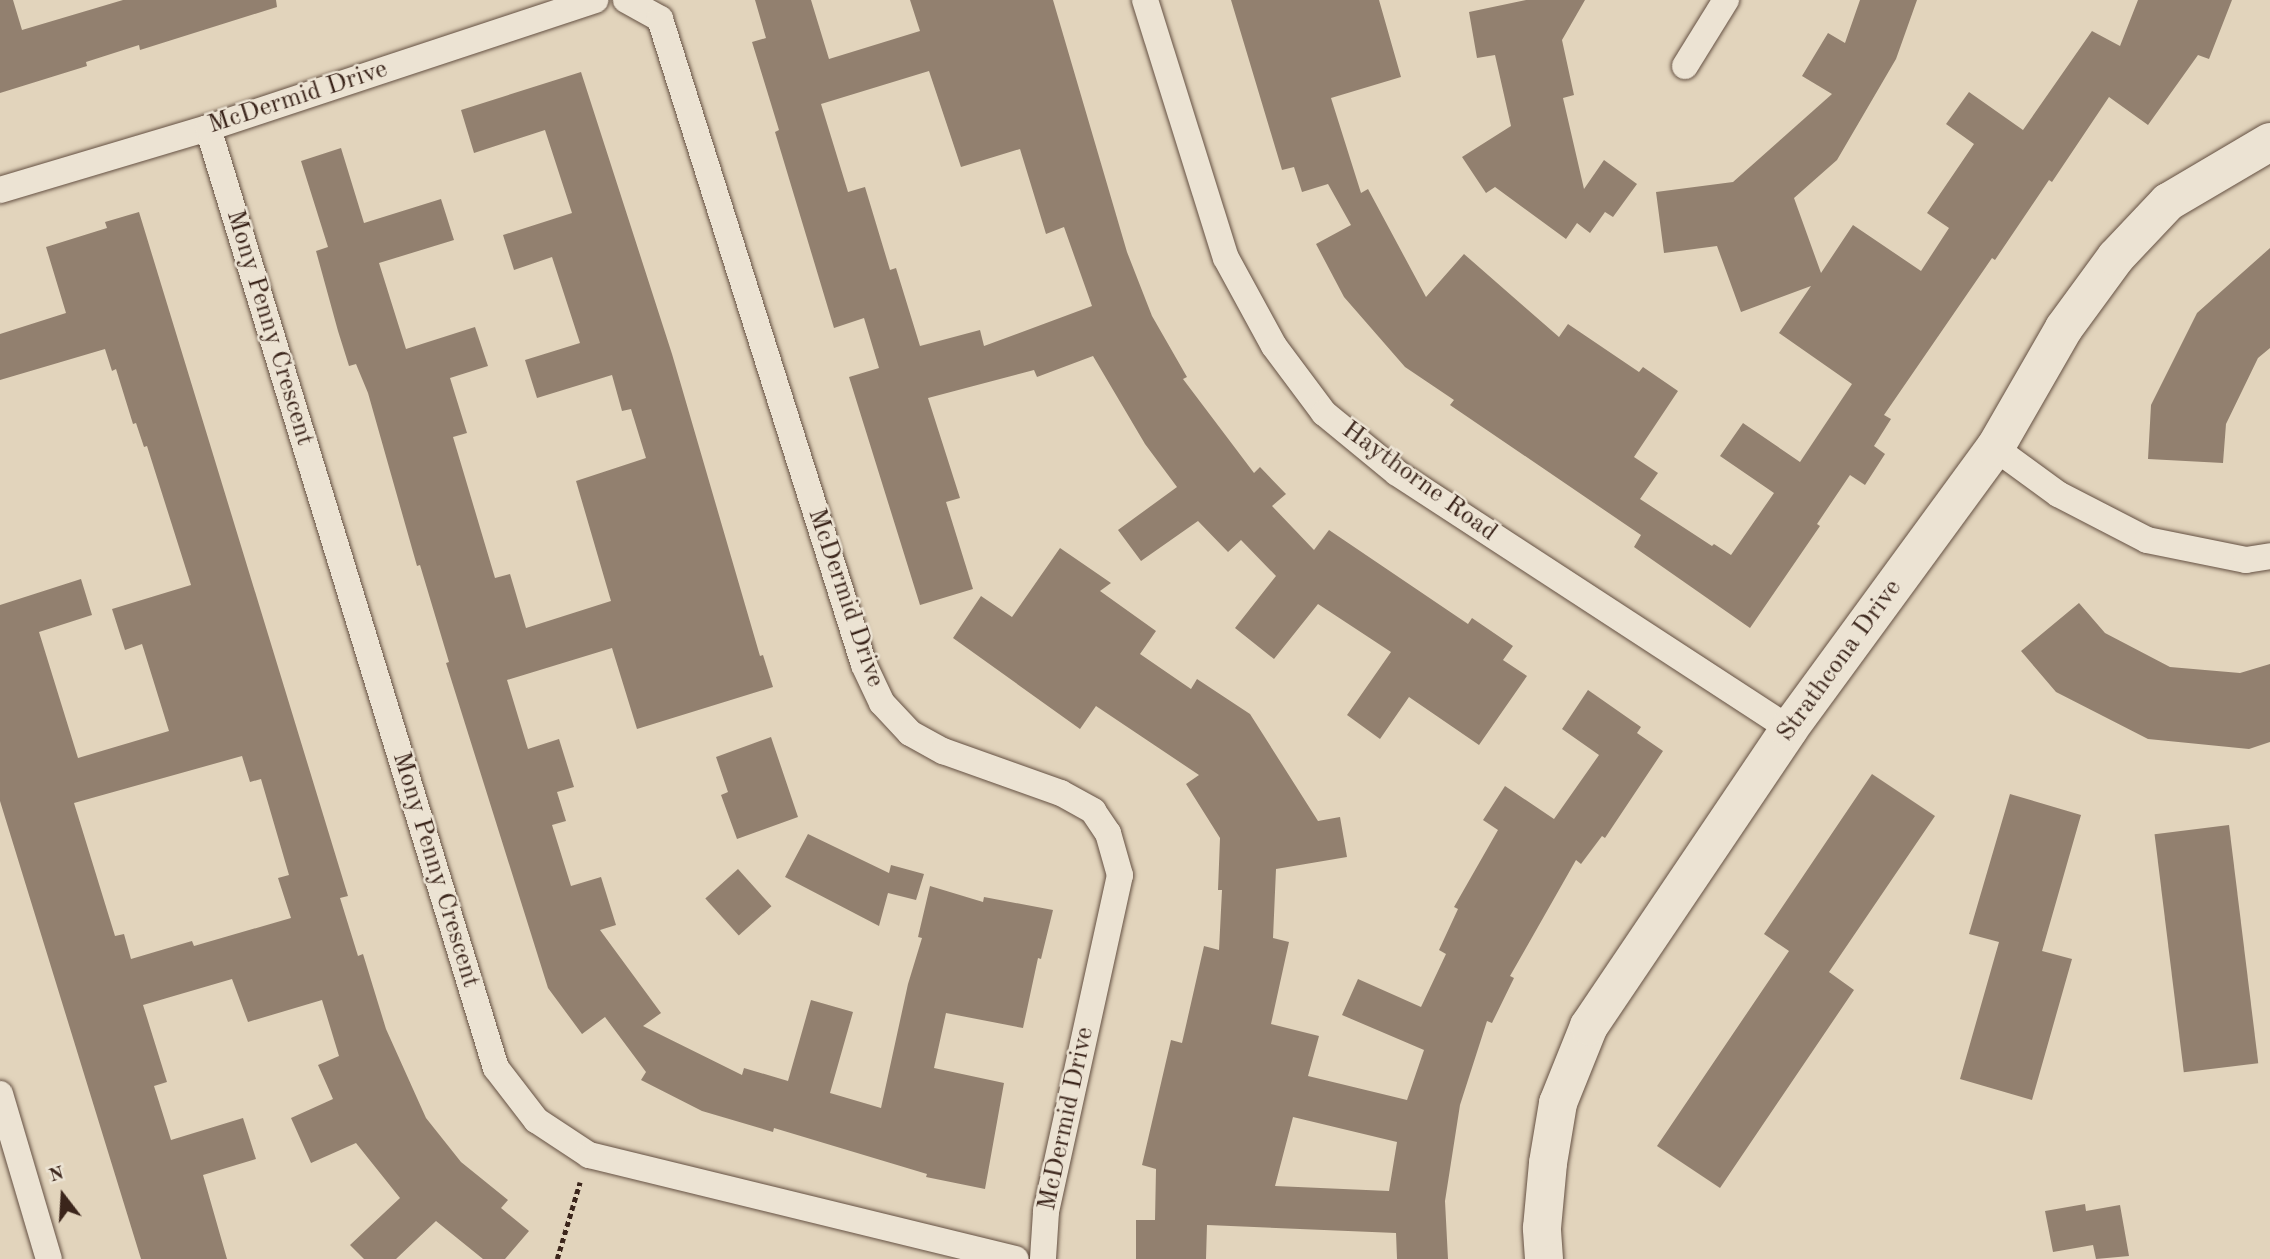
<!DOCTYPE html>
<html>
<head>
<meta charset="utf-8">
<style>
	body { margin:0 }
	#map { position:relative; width:2270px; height:1259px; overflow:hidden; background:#e2d4bc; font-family:"Old Standard TT",serif }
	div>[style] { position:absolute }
	.building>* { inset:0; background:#92806f; transform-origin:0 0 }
	.path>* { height:4.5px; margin-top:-2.25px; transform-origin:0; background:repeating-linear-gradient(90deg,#3b251b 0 5px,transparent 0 8.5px) }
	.roads { filter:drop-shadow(0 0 2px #655143) drop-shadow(0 0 2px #655143) }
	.street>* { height:26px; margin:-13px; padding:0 13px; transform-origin:13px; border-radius:13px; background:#ece3d3 }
	.secondary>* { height:38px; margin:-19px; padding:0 19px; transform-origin:19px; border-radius:19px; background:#ece3d3 }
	span { translate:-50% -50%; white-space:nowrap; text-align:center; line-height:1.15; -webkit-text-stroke:5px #ece3d3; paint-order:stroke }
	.street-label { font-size:26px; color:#3b251b }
	.north { position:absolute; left:28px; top:1161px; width:70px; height:70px; -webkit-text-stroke:5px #ece3d3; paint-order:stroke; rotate:343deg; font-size:19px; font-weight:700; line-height:28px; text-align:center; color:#3b251b }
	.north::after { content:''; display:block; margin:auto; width:24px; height:32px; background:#3b251b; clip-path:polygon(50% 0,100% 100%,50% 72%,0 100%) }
</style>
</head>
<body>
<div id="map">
	<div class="building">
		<div style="clip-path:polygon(0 0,13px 0,22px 30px,123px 0,276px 0,277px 7px,140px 50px,139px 45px,86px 62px,87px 66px,0 93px)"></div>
		<div style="clip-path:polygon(evenodd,755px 0,811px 0,829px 59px,920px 31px,910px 0,1053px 0,1127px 252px,1152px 316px,1187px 377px,1183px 379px,1254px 473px,1260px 467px,1286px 494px,1272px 506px,1314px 550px,1329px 530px,1468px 624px,1472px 618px,1513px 646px,1503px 660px,1527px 676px,1479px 745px,1409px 697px,1380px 739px,1347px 715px,1391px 652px,1318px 604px,1274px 659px,1235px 628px,1276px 576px,1241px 540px,1228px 552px,1198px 521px,1141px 561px,1118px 530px,1177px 487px,1145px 444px,1093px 356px,1037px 377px,1034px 370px,928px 398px,960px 498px,946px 502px,973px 589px,920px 605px,849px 377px,879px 368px,864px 318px,834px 328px,775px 132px,779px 130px,752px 42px,766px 38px,755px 0,929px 71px,961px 167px,1020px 149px,1046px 234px,1064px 227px,1092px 306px,984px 346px,980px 330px,920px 346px,896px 268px,890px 270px,865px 187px,848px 192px,821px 104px,929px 71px)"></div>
		<div style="clip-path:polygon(1231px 0,1379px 0,1401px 77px,1331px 98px,1361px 193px,1368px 189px,1426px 297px,1464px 254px,1559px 337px,1568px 324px,1639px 372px,1643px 367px,1678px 391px,1634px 457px,1658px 473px,1640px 499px,1712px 546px,1714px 544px,1731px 555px,1774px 493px,1720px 456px,1743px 423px,1800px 462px,1852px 384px,1779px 333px,1811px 286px,1741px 312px,1717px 246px,1664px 253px,1656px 192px,1733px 182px,1832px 94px,1802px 76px,1828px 33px,1845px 43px,1860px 0,1917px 0,1896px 59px,1837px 160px,1794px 198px,1821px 273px,1853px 225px,1921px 271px,1949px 228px,1927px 213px,1974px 144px,1946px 124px,1969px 92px,2023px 130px,2092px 31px,2120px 46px,2138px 0,2232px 0,2209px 59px,2198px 55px,2148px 125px,2109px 97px,2052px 182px,2049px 180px,1995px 260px,1992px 258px,1884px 415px,1891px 419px,1874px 446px,1885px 454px,1865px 485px,1850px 475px,1817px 524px,1820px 526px,1750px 628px,1634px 547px,1641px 535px,1450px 405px,1454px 400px,1405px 367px,1344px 297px,1316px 244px,1351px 225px,1328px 184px,1302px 192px,1294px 167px,1282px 170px)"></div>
		<div style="clip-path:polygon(1526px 0,1585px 0,1562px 40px,1574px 95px,1563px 98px,1584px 189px,1604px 160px,1637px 184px,1613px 217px,1605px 212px,1590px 233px,1577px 223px,1566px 239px,1495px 187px,1486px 193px,1462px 157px,1511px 126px,1495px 55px,1477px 58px,1469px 12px)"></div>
		<div style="clip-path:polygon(581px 72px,672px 354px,760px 656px,763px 655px,773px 687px,637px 729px,612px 648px,507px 680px,528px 749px,559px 739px,574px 787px,557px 792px,566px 821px,552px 825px,571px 886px,601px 877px,616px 925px,600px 930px,661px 1013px,643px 1026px,742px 1075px,744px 1068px,788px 1081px,811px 1000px,853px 1012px,830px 1093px,881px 1108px,908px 984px,922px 938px,918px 937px,930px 886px,983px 902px,984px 897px,1053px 910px,1041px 959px,1038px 958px,1023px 1028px,946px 1013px,934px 1068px,1004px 1083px,985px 1189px,926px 1177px,927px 1174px,774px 1128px,773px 1132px,702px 1111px,641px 1080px,646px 1072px,605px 1017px,582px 1034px,548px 988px,446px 663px,449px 662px,420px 565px,417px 566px,368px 393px,356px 364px,349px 366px,338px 331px,316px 251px,328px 247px,301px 161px,341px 148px,364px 223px,441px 199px,454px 240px,379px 263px,406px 349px,475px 327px,488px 366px,450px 378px,467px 433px,453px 437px,495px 578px,510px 574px,526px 628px,611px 601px,576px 481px,646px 458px,631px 409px,622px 411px,612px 375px,537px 398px,525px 360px,580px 343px,552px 257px,514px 270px,503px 235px,572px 213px,545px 130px,474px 153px,461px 110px)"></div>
		<div style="clip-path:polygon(evenodd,139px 212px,348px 896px,340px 898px,358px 956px,363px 954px,386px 1029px,426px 1118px,461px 1162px,508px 1200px,501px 1208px,529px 1231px,505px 1259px,483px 1259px,436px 1221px,396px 1259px,364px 1259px,350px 1245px,400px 1198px,356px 1143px,311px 1163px,291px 1118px,333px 1099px,318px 1065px,339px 1056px,322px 1000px,248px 1022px,232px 979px,143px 1005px,167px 1082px,154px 1086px,171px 1140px,243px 1118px,256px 1159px,203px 1175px,227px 1259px,141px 1259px,0 801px,0 605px,81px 579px,92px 615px,39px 632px,78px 758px,169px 731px,142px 644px,125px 650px,112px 609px,191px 585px,147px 446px,144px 447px,136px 423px,133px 424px,116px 369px,112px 371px,105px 349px,0 380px,0 334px,66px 313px,46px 247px,107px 228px,105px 222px,139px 212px,242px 756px,250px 782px,261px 779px,289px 875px,278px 878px,291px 918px,194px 946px,192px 941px,131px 959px,124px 934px,115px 936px,74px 803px,242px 756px)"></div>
		<div style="clip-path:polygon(2270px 248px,2270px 348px,2258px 358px,2226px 424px,2223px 463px,2148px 459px,2151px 405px,2197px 313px)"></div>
		<div style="clip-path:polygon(evenodd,1060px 548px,1111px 583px,1100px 591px,1156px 631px,1140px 654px,1191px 689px,1197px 679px,1250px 714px,1318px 821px,1340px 817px,1347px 857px,1276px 869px,1273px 938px,1289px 942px,1271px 1024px,1319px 1036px,1308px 1076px,1407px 1100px,1424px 1050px,1342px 1015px,1358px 979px,1421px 1007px,1446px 954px,1439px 950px,1458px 909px,1454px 907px,1498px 830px,1483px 820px,1505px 786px,1554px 819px,1599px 755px,1562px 729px,1588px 690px,1641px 727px,1637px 733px,1663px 751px,1605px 838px,1602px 836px,1581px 864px,1576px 860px,1510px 976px,1514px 978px,1492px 1023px,1487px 1021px,1460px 1105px,1445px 1201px,1448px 1259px,1397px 1259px,1396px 1233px,1207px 1225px,1206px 1259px,1136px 1259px,1136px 1220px,1155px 1220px,1156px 1169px,1142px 1165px,1171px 1040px,1182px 1043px,1204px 946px,1219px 950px,1222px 890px,1218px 890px,1220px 838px,1186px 784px,1199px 775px,1096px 706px,1080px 729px,953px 638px,981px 596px,1012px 617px,1060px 548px,1293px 1117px,1397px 1142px,1389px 1191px,1275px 1186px,1293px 1117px)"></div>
		<div style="clip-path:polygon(2079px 603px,2105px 633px,2170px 667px,2240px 673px,2270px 664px,2270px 742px,2249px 749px,2148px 739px,2056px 692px,2021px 651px)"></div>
		<div style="clip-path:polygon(771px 737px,798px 817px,737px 839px,721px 795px,728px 792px,716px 757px)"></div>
		<div style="clip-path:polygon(1872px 774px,1935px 816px,1829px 972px,1854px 990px,1720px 1188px,1657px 1146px,1789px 951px,1764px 934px)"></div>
		<div style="clip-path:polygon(2010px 794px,2081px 815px,2042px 951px,2072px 959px,2032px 1100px,1960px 1079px,1999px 942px,1969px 934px)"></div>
		<div style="left:2229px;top:825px;width:240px;height:75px;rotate:83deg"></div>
		<div style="clip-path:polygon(808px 834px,889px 873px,891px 865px,924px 874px,916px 900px,888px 893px,879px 926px,785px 877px)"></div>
		<div style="left:738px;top:869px;width:50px;height:44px;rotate:48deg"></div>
		<div style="clip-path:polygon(2085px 1204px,2086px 1211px,2120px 1205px,2129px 1256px,2096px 1259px,2093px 1245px,2053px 1252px,2045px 1211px)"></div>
	</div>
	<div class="path">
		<div style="left:557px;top:1259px;width:80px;rotate:-73.4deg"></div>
	</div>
	<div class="roads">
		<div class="street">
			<div style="left:626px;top:0;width:39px;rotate:29deg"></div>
			<div style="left:660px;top:19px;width:677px;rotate:72.47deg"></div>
			<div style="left:864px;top:665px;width:42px;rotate:64.7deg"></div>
			<div style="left:882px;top:703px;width:41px;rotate:47deg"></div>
			<div style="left:910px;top:733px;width:38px;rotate:29deg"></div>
			<div style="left:943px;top:751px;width:125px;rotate:19.6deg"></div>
			<div style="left:1061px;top:793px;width:37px;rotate:29deg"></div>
			<div style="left:1093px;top:811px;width:27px;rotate:56deg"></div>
			<div style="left:1108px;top:833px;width:44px;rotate:74.1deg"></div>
			<div style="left:1120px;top:875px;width:345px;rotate:102.4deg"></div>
			<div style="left:1046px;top:1212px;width:47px;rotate:93.7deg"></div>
			<div style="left:1145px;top:0;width:270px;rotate:72.6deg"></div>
			<div style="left:1226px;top:258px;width:100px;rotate:61.4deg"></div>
			<div style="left:1274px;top:346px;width:84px;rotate:53.3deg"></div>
			<div style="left:1324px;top:413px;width:94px;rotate:39.4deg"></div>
			<div style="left:1397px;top:473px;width:468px;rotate:33.1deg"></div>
			<div style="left:1685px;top:66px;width:78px;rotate:-58.2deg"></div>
			<div style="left:208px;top:128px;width:983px;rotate:72.97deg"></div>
			<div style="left:496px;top:1068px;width:66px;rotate:52.4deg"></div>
			<div style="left:536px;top:1120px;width:64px;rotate:33.4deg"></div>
			<div style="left:589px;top:1155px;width:439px;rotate:13.7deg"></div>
			<div style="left:0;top:190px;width:217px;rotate:-16.6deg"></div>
			<div style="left:208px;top:128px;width:408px;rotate:-18.3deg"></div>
			<div style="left:1995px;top:448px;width:78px;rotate:36.1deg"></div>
			<div style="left:2058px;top:494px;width:100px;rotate:27.3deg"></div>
			<div style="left:2147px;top:540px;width:101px;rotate:11.4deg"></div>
			<div style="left:2246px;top:560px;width:24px;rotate:-9deg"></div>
			<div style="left:0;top:1094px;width:172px;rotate:73.5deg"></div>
		</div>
		<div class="secondary">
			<div style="left:1544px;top:1259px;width:31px;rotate:-94deg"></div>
			<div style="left:1542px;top:1228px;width:65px;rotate:-84.7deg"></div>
			<div style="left:1548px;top:1163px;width:61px;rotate:-80.5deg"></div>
			<div style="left:1558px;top:1103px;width:83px;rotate:-68.1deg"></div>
			<div style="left:1589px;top:1026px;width:358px;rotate:-56deg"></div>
			<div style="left:1789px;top:729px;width:348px;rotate:-53.8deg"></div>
			<div style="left:1995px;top:448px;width:138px;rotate:-60.1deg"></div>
			<div style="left:2064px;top:328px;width:88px;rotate:-53.8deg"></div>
			<div style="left:2116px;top:257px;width:76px;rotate:-46.6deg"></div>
			<div style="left:2168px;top:202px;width:118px;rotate:-30.5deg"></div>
		</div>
	</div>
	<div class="street-label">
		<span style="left:298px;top:98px;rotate:-18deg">McDermid Drive</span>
		<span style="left:269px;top:328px;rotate:73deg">Mony Penny Crescent</span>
		<span style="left:1419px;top:482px;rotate:36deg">Haythorne Road</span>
		<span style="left:845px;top:598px;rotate:71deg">McDermid Drive</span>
		<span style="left:1840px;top:661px;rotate:-54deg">Strathcona Drive</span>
		<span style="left:435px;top:870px;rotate:73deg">Mony Penny Crescent</span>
		<span style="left:1067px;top:1119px;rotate:-78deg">McDermid Drive</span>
	</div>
	<div class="north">N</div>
</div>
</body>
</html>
